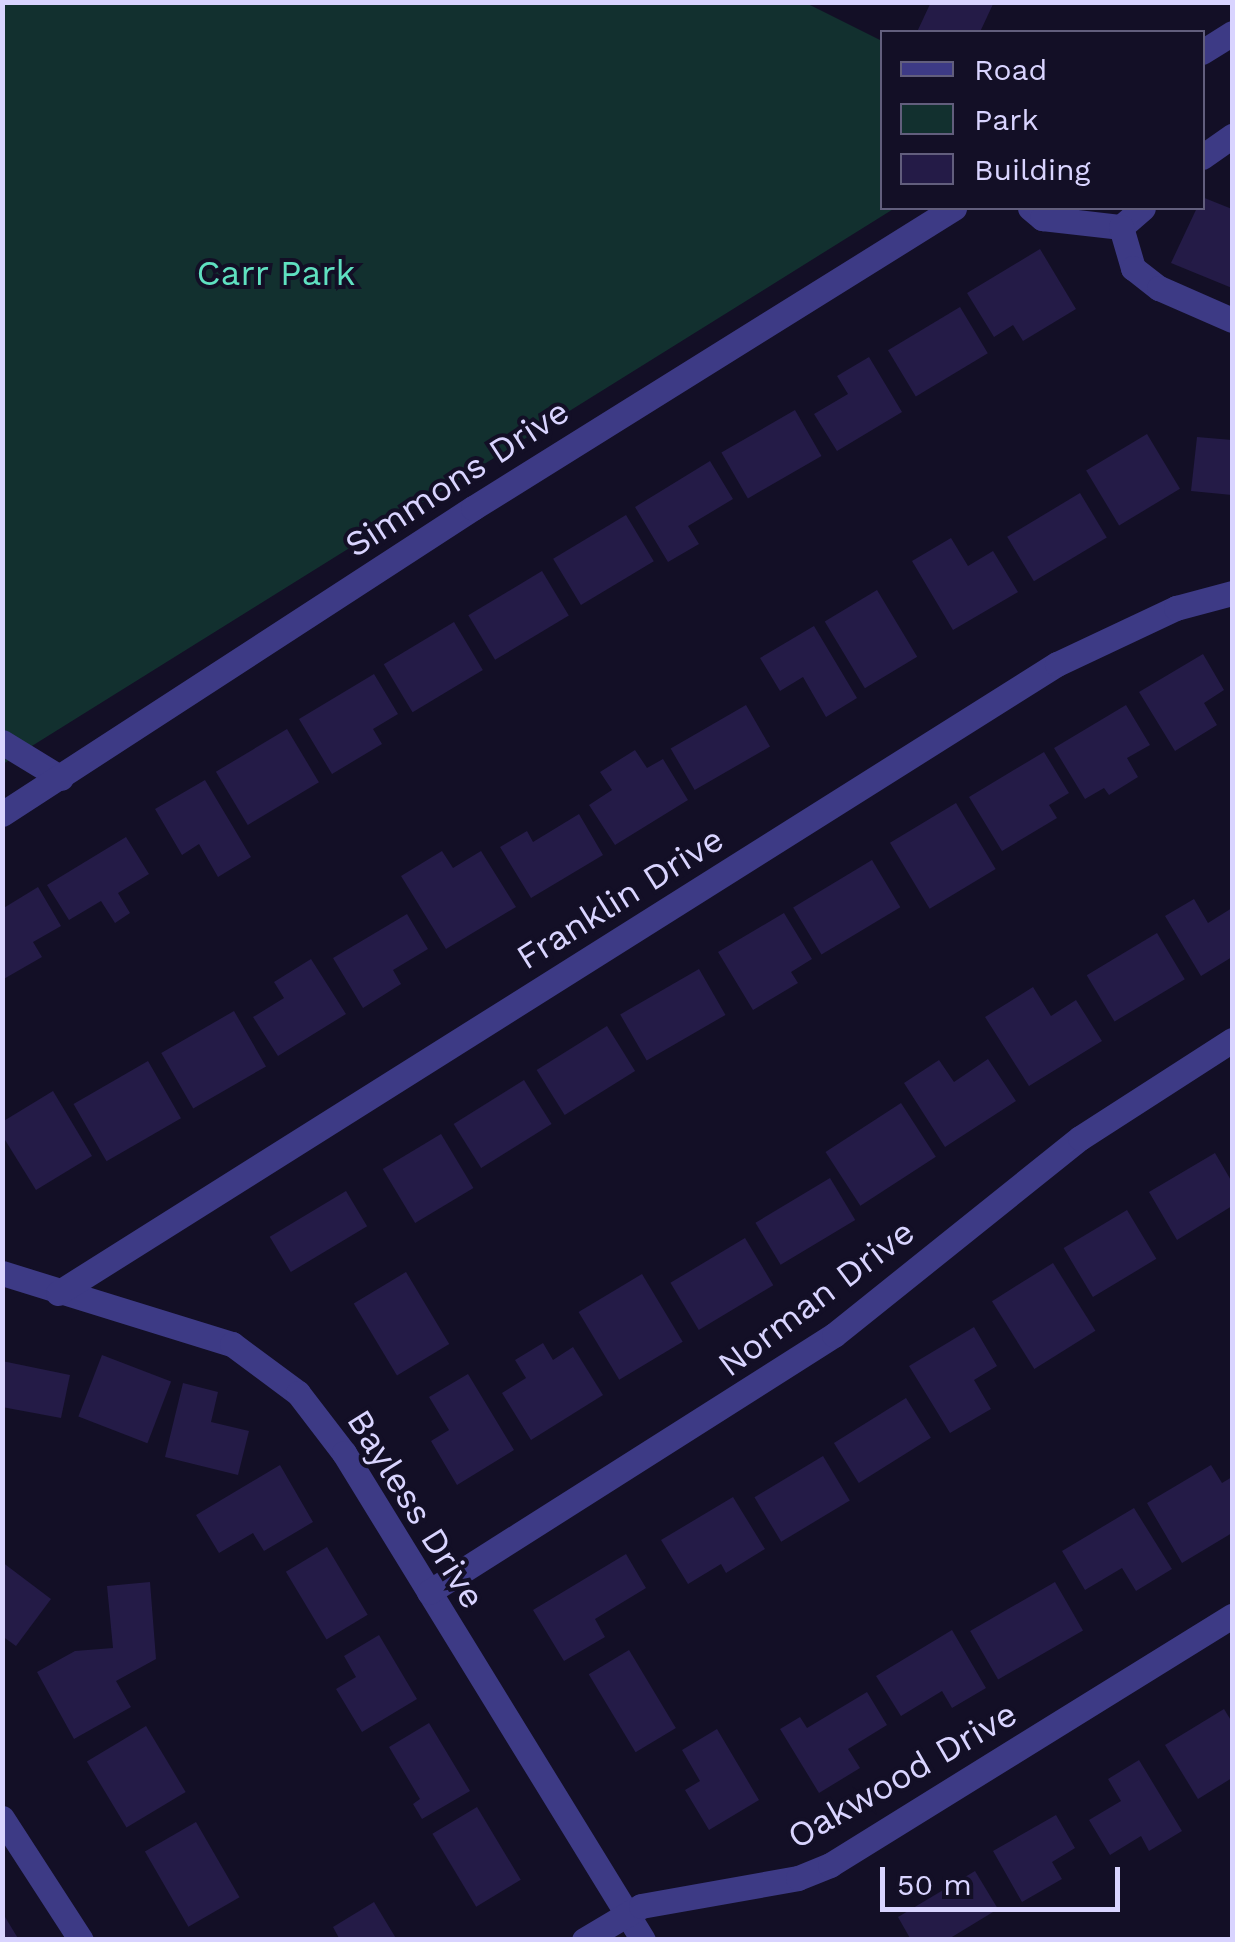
<!DOCTYPE html>
<html>
<head>
<meta charset="utf-8">
<style>
	body { margin:0 }
	#map { position:relative; width:1235px; height:1942px; overflow:hidden; background:#130f26; font-family:"Work Sans",sans-serif }
	div>[style] { position:absolute }
	.green>* { inset:0; background:#12302f }
	.building>* { inset:0; background:#241b47; transform-origin:0 0 }
	.minor>* { height:25px; margin:-12.5px; padding:0 12.5px; transform-origin:12.5px; border-radius:12.5px; background:#3d3a85 }
	span { translate:-50% -50%; white-space:nowrap; text-align:center; line-height:1.15; -webkit-text-stroke:8px #130f26; paint-order:stroke }
	.park-label { font-size:35px; color:#5fe0c0 }
	.street-label { font-size:35px; color:#d9d4ff }
	.frame { position:absolute; inset:0; border:5px solid #d9d4ff; pointer-events:none }
	.legend { position:absolute; left:880px; top:30px; width:325px; height:180px; box-sizing:border-box; background:#130f26; border:2px solid #625e7d; margin:0; padding:12px 18px; list-style:none; font-size:30px; color:#d9d4ff }
	.legend li { display:flex; align-items:center; gap:20px; height:50px }
	.legend b { width:50px; border:2px solid #625e7d }
	.scale { position:absolute; left:880px; top:1867px; width:240px; height:45px; box-sizing:border-box; border:5px solid #d9d4ff; border-top:0; padding-left:12px; font-size:30px; line-height:35px; white-space:nowrap; color:#d9d4ff; -webkit-text-stroke:8px #130f26; paint-order:stroke }
</style>
</head>
<body>
<div id="map">
	<div class="green">
		<div style="clip-path:polygon(804px 2px,882px 41px,882px 208px,895px 208px,3px 764px,3px 3px)"></div>
	</div>
	<div class="building">
		<div style="clip-path:polygon(931px 2px,994px 2px,980px 32px,917px 32px)"></div>
		<div style="clip-path:polygon(1202px 197px,1232px 209px,1232px 288px,1171px 263px)"></div>
		<div style="clip-path:polygon(1040px 249px,1076px 309px,1023px 341px,1013px 325px,994px 337px,967px 293px)"></div>
		<div style="left:960px;top:307px;width:54px;height:84px;rotate:59deg"></div>
		<div style="clip-path:polygon(869px 357px,902px 412px,837px 451px,814px 414px,848px 394px,837px 376px)"></div>
		<div style="left:795px;top:410px;width:53px;height:85px;rotate:60deg"></div>
		<div style="left:1147px;top:434px;width:64px;height:71px;rotate:59deg"></div>
		<div style="clip-path:polygon(1197px 437px,1232px 440px,1232px 495px,1191px 491px)"></div>
		<div style="clip-path:polygon(710px 461px,733px 499px,688px 526px,699px 544px,668px 562px,635px 507px)"></div>
		<div style="left:1080px;top:493px;width:52px;height:85px;rotate:59deg"></div>
		<div style="left:626px;top:515px;width:54px;height:85px;rotate:59deg"></div>
		<div style="clip-path:polygon(951px 538px,968px 566px,993px 551px,1018px 592px,953px 630px,912px 561px)"></div>
		<div style="left:542px;top:571px;width:52px;height:86px;rotate:59deg"></div>
		<div style="left:877px;top:590px;width:78px;height:61px;rotate:59deg"></div>
		<div style="left:454px;top:622px;width:56px;height:82px;rotate:59deg"></div>
		<div style="clip-path:polygon(814px 626px,857px 698px,826px 717px,803px 677px,780px 691px,760px 658px)"></div>
		<div style="clip-path:polygon(1203px 654px,1224px 690px,1204px 703px,1217px 725px,1175px 751px,1139px 692px)"></div>
		<div style="clip-path:polygon(374px 674px,398px 714px,373px 729px,382px 744px,332px 774px,299px 719px)"></div>
		<div style="left:746px;top:705px;width:48px;height:87px;rotate:60deg"></div>
		<div style="clip-path:polygon(1126px 705px,1150px 745px,1127px 758px,1138px 777px,1109px 795px,1104px 788px,1085px 799px,1054px 748px)"></div>
		<div style="left:287px;top:729px;width:62px;height:83px;rotate:59deg"></div>
		<div style="clip-path:polygon(635px 750px,647px 768px,663px 759px,688px 800px,615px 845px,589px 805px,612px 790px,600px 772px)"></div>
		<div style="clip-path:polygon(1044px 752px,1069px 793px,1049px 805px,1057px 818px,1002px 851px,969px 797px)"></div>
		<div style="clip-path:polygon(205px 780px,251px 857px,218px 877px,199px 844px,182px 855px,155px 809px)"></div>
		<div style="left:956px;top:803px;width:77px;height:77px;rotate:59deg"></div>
		<div style="clip-path:polygon(579px 814px,603px 855px,531px 898px,500px 847px,527px 831px,533px 842px)"></div>
		<div style="clip-path:polygon(126px 837px,149px 874px,118px 893px,130px 913px,115px 923px,101px 901px,69px 920px,47px 885px)"></div>
		<div style="clip-path:polygon(442px 851px,453px 868px,481px 851px,516px 907px,446px 949px,401px 876px)"></div>
		<div style="left:872px;top:860px;width:55px;height:92px;rotate:59deg"></div>
		<div style="clip-path:polygon(38px 887px,61px 926px,33px 942px,42px 957px,2px 980px,2px 909px)"></div>
		<div style="clip-path:polygon(1194px 899px,1208px 923px,1232px 908px,1232px 957px,1201px 976px,1165px 916px)"></div>
		<div style="clip-path:polygon(784px 913px,812px 959px,791px 972px,798px 983px,753px 1010px,718px 952px)"></div>
		<div style="clip-path:polygon(407px 914px,428px 949px,393px 970px,401px 984px,363px 1008px,333px 958px)"></div>
		<div style="left:1157px;top:933px;width:54px;height:82px;rotate:59deg"></div>
		<div style="clip-path:polygon(311px 959px,346px 1014px,278px 1056px,253px 1017px,284px 998px,274px 982px)"></div>
		<div style="left:699px;top:969px;width:53px;height:91px;rotate:60deg"></div>
		<div style="clip-path:polygon(1033px 987px,1051px 1016px,1076px 1000px,1102px 1041px,1029px 1086px,985px 1017px)"></div>
		<div style="left:234px;top:1011px;width:64px;height:84px;rotate:60deg"></div>
		<div style="left:607px;top:1026px;width:53px;height:83px;rotate:58deg"></div>
		<div style="clip-path:polygon(988px 1059px,1016px 1101px,945px 1147px,904px 1083px,939px 1060px,954px 1082px)"></div>
		<div style="left:148px;top:1061px;width:66px;height:86px;rotate:60deg"></div>
		<div style="left:524px;top:1080px;width:52px;height:83px;rotate:58deg"></div>
		<div style="clip-path:polygon(53px 1091px,92px 1156px,36px 1190px,2px 1135px,2px 1122px)"></div>
		<div style="left:901px;top:1103px;width:64px;height:90px;rotate:57deg"></div>
		<div style="left:441px;top:1134px;width:63px;height:68px;rotate:59deg"></div>
		<div style="clip-path:polygon(1215px 1153px,1232px 1182px,1232px 1206px,1177px 1240px,1149px 1192px)"></div>
		<div style="left:830px;top:1178px;width:49px;height:87px;rotate:59deg"></div>
		<div style="left:346px;top:1191px;width:41px;height:89px;rotate:59deg"></div>
		<div style="left:1127px;top:1210px;width:57px;height:74px;rotate:59deg"></div>
		<div style="left:745px;top:1238px;width:55px;height:87px;rotate:59deg"></div>
		<div style="left:1053px;top:1263px;width:80px;height:72px;rotate:58deg"></div>
		<div style="left:406px;top:1272px;width:84px;height:61px;rotate:59deg"></div>
		<div style="left:642px;top:1274px;width:79px;height:74px;rotate:59deg"></div>
		<div style="clip-path:polygon(974px 1327px,997px 1366px,974px 1380px,991px 1409px,950px 1433px,909px 1366px)"></div>
		<div style="clip-path:polygon(543px 1343px,553px 1360px,573px 1347px,603px 1395px,531px 1440px,502px 1393px,526px 1378px,515px 1360px)"></div>
		<div style="left:102px;top:1355px;width:74px;height:66px;rotate:21deg"></div>
		<div style="clip-path:polygon(2px 1361px,70px 1375px,61px 1418px,2px 1407px)"></div>
		<div style="clip-path:polygon(468px 1374px,514px 1450px,457px 1485px,431px 1441px,449px 1430px,429px 1397px)"></div>
		<div style="clip-path:polygon(183px 1383px,218px 1392px,211px 1422px,249px 1431px,238px 1475px,165px 1457px)"></div>
		<div style="left:906px;top:1398px;width:47px;height:85px;rotate:58deg"></div>
		<div style="left:823px;top:1456px;width:52px;height:80px;rotate:59deg"></div>
		<div style="clip-path:polygon(280px 1465px,313px 1522px,264px 1551px,253px 1533px,219px 1553px,196px 1515px)"></div>
		<div style="clip-path:polygon(1211px 1465px,1222px 1483px,1232px 1477px,1232px 1533px,1182px 1563px,1147px 1503px)"></div>
		<div style="clip-path:polygon(733px 1497px,765px 1549px,726px 1573px,721px 1564px,688px 1584px,661px 1540px)"></div>
		<div style="clip-path:polygon(1134px 1508px,1172px 1569px,1136px 1591px,1122px 1568px,1085px 1590px,1062px 1551px)"></div>
		<div style="left:327px;top:1547px;width:79px;height:48px;rotate:59deg"></div>
		<div style="clip-path:polygon(626px 1554px,646px 1588px,595px 1619px,605px 1637px,564px 1661px,533px 1610px)"></div>
		<div style="clip-path:polygon(2px 1562px,51px 1599px,16px 1646px,2px 1636px)"></div>
		<div style="clip-path:polygon(150px 1582px,156px 1659px,116px 1681px,131px 1707px,74px 1739px,37px 1672px,75px 1651px,113px 1648px,107px 1586px)"></div>
		<div style="left:1055px;top:1582px;width:56px;height:98px;rotate:60deg"></div>
		<div style="clip-path:polygon(952px 1630px,986px 1688px,952px 1708px,942px 1691px,901px 1716px,876px 1676px)"></div>
		<div style="clip-path:polygon(379px 1635px,417px 1699px,362px 1732px,336px 1689px,356px 1677px,344px 1656px)"></div>
		<div style="left:629px;top:1650px;width:91px;height:47px;rotate:59deg"></div>
		<div style="clip-path:polygon(867px 1692px,887px 1725px,848px 1749px,860px 1768px,819px 1793px,780px 1729px,800px 1717px,807px 1728px)"></div>
		<div style="clip-path:polygon(1224px 1709px,1232px 1722px,1232px 1778px,1198px 1799px,1165px 1745px)"></div>
		<div style="clip-path:polygon(429px 1723px,470px 1791px,422px 1819px,413px 1804px,420px 1799px,389px 1747px)"></div>
		<div style="left:146px;top:1726px;width:77px;height:69px;rotate:59deg"></div>
		<div style="clip-path:polygon(717px 1729px,759px 1800px,709px 1830px,685px 1790px,700px 1781px,682px 1750px)"></div>
		<div style="clip-path:polygon(1139px 1760px,1182px 1831px,1149px 1851px,1141px 1836px,1110px 1855px,1089px 1820px,1121px 1801px,1108px 1779px)"></div>
		<div style="left:477px;top:1807px;width:85px;height:52px;rotate:59deg"></div>
		<div style="clip-path:polygon(1056px 1815px,1075px 1848px,1052px 1862px,1062px 1879px,1022px 1902px,993px 1851px)"></div>
		<div style="left:196px;top:1822px;width:87px;height:59px;rotate:60deg"></div>
		<div style="clip-path:polygon(975px 1871px,998px 1909px,947px 1940px,911px 1940px,898px 1917px)"></div>
		<div style="clip-path:polygon(374px 1902px,397px 1940px,340px 1940px,333px 1927px)"></div>
		<div style="clip-path:polygon(2px 1912px,19px 1940px,2px 1940px)"></div>
	</div>
	<div class="minor">
		<div style="left:1202px;top:52px;width:36px;rotate:-32deg"></div>
		<div style="left:1202px;top:157px;width:37px;rotate:-35deg"></div>
		<div style="left:1030px;top:208px;width:16px;rotate:40deg"></div>
		<div style="left:1042px;top:218px;width:80px;rotate:6.5deg"></div>
		<div style="left:1121px;top:227px;width:29px;rotate:-41deg"></div>
		<div style="left:1121px;top:227px;width:43px;rotate:73.7deg"></div>
		<div style="left:1133px;top:268px;width:33px;rotate:38deg"></div>
		<div style="left:1159px;top:288px;width:80px;rotate:23.7deg"></div>
		<div style="left:2px;top:742px;width:69px;rotate:31.4deg"></div>
		<div style="left:2px;top:814px;width:562px;rotate:-33.01deg"></div>
		<div style="left:473px;top:508px;width:567px;rotate:-31.95deg"></div>
		<div style="left:2px;top:1273px;width:241px;rotate:17.2deg"></div>
		<div style="left:232px;top:1344px;width:82px;rotate:36.6deg"></div>
		<div style="left:298px;top:1393px;width:76px;rotate:52.5deg"></div>
		<div style="left:344px;top:1453px;width:571px;rotate:58.45deg"></div>
		<div style="left:58px;top:1293px;width:1181px;rotate:-32.2deg"></div>
		<div style="left:1057px;top:664px;width:132px;rotate:-25.2deg"></div>
		<div style="left:1176px;top:608px;width:58px;rotate:-15deg"></div>
		<div style="left:429px;top:1592px;width:480px;rotate:-32.4deg"></div>
		<div style="left:834px;top:1335px;width:315px;rotate:-38.7deg"></div>
		<div style="left:1080px;top:1138px;width:181px;rotate:-32.8deg"></div>
		<div style="left:2px;top:1818px;width:145px;rotate:57.1deg"></div>
		<div style="left:584px;top:1940px;width:66px;rotate:-30.8deg"></div>
		<div style="left:641px;top:1906px;width:159px;rotate:-10.1deg"></div>
		<div style="left:798px;top:1878px;width:35px;rotate:-22deg"></div>
		<div style="left:830px;top:1865px;width:473px;rotate:-31.8deg"></div>
	</div>
	<div class="park-label">
		<span style="left:276px;top:273px">Carr Park</span>
	</div>
	<div class="street-label">
		<span style="left:457px;top:478px;rotate:-33deg">Simmons Drive</span>
		<span style="left:620px;top:898px;rotate:-32deg">Franklin Drive</span>
		<span style="left:816px;top:1298px;rotate:-37deg">Norman Drive</span>
		<span style="left:416px;top:1509px;rotate:58deg">Bayless Drive</span>
		<span style="left:902px;top:1775px;rotate:-30deg">Oakwood Drive</span>
	</div>
	<div class="frame"></div>
	<ul class="legend">
	<li><b style="height:12px;background:#3d3a85"></b>Road</li>
	<li><b style="height:28px;background:#12302f"></b>Park</li>
	<li><b style="height:28px;background:#241b47"></b>Building</li>
	</ul>
	<div class="scale">50 m</div>
</div>
</body>
</html>
